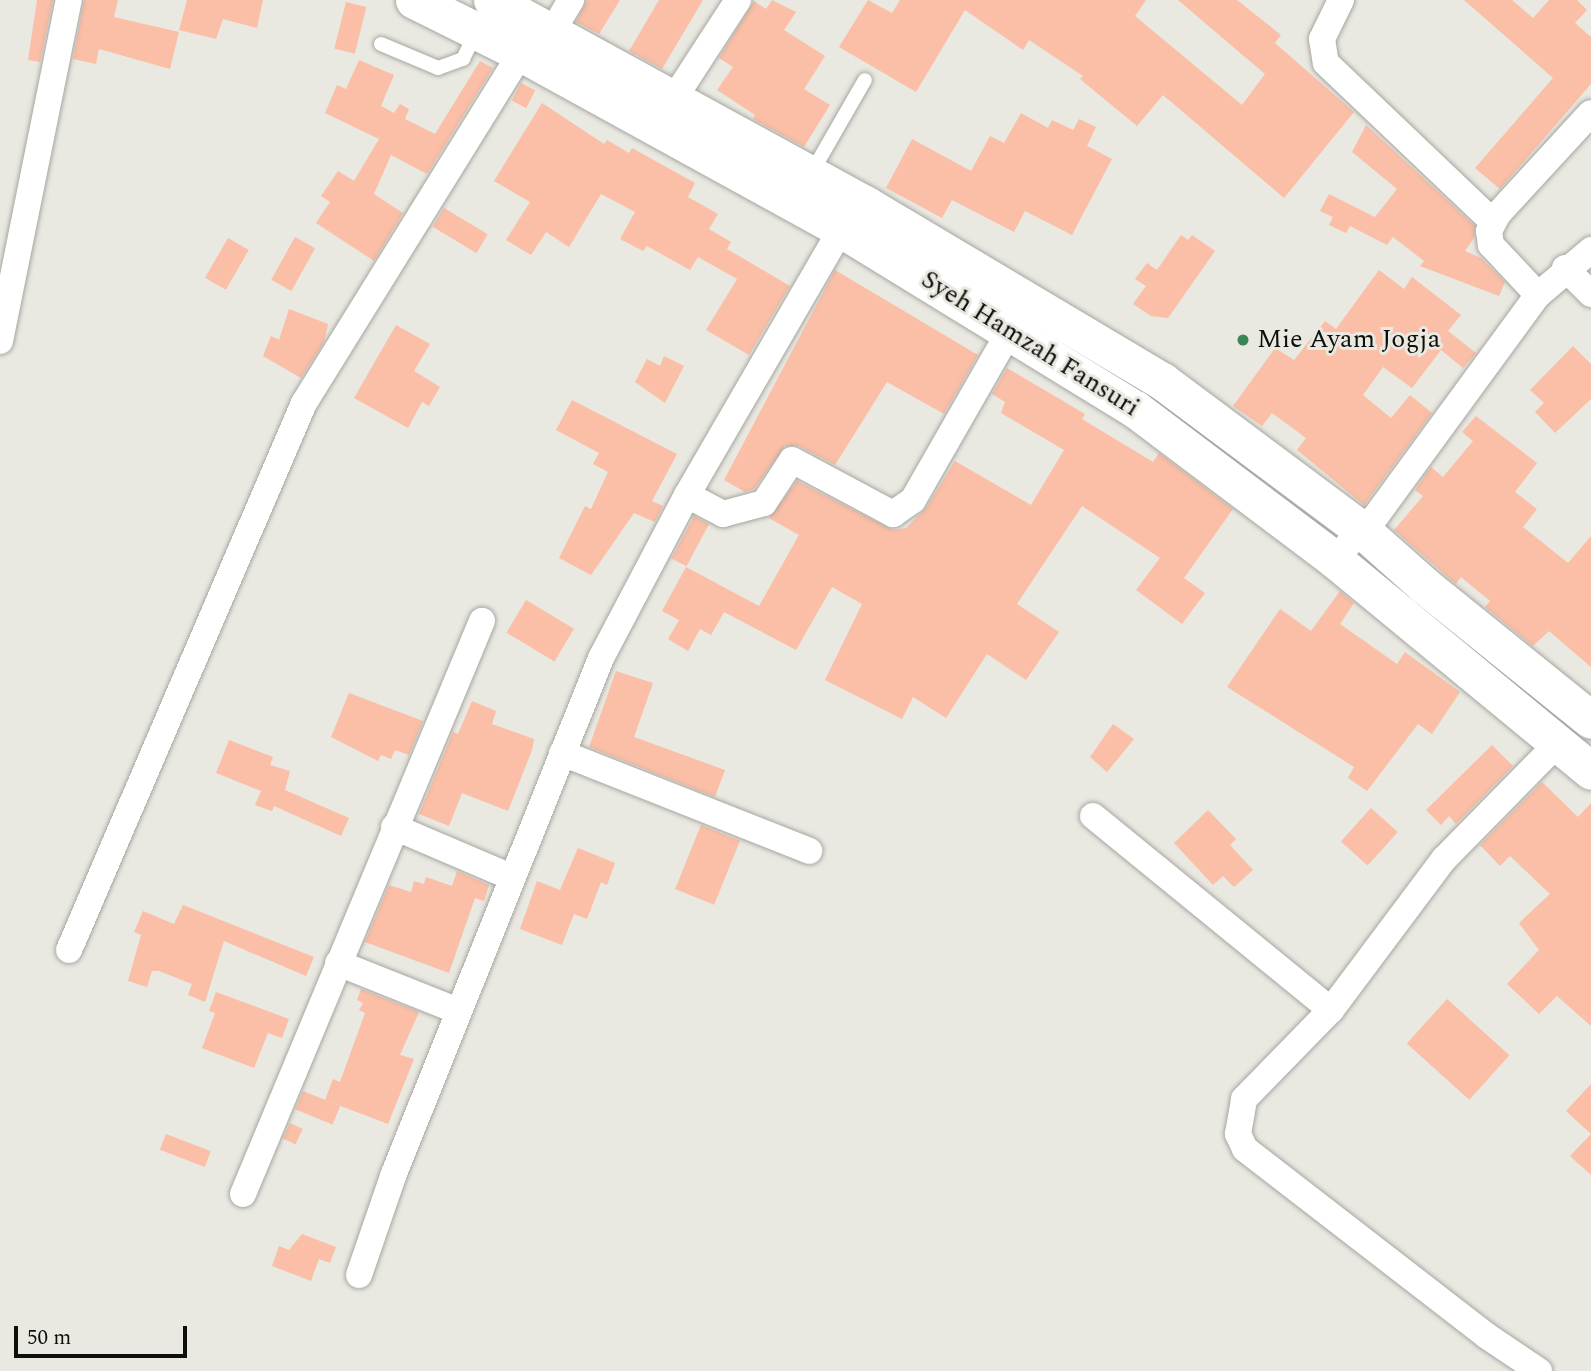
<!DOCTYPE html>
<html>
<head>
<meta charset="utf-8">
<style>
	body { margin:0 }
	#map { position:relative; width:1591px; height:1371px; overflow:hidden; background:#e9e8e1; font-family:Spectral,serif }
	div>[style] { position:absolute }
	.building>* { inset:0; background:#fbbea6; transform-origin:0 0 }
	.roads { filter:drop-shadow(0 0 2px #a7a6a0) drop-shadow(0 0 2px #a7a6a0) }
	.service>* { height:14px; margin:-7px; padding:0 7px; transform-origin:7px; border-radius:7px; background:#fff }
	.minor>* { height:26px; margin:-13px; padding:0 13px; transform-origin:13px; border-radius:13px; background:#fff }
	.secondary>* { height:37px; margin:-18.5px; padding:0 18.5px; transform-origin:18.5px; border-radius:18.5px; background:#fff }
	.dots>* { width:19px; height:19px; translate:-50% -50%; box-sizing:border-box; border:4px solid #e9e8e1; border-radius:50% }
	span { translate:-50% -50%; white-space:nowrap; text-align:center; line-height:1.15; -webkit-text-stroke:6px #e9e8e1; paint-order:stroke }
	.poi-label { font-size:26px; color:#0e0e0c }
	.left { translate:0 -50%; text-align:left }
	.street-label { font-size:26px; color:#0e0e0c }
	.scale { position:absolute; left:14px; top:1326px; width:173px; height:32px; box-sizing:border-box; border:4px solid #0e0e0c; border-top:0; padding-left:9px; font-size:21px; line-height:24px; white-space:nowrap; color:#0e0e0c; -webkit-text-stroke:5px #e9e8e1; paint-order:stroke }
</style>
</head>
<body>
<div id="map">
	<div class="building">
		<div style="clip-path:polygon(37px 0,53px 0,40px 62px,28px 60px)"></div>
		<div style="clip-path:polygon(84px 0,118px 0,114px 17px,179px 32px,170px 69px,99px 49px,96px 64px,73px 59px)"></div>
		<div style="clip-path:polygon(187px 0,263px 0,257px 28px,223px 19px,216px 39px,179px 30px)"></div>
		<div style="clip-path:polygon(587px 0,620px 0,599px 34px,576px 22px)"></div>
		<div style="clip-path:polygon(659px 0,703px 0,662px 69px,629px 51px)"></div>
		<div style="clip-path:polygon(772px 0,796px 12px,784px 30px,825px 56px,804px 89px,830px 105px,804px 147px,753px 119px,755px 115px,717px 90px,733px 67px,719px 58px,754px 1px,766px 9px)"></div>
		<div style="clip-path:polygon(868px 0,892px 13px,900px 0,1146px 0,1135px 16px,1242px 105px,1265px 74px,1178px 0,1237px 0,1281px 35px,1275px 43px,1354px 112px,1284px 198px,1163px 95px,1137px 126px,1080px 79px,1083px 76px,1029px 40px,1023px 50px,965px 10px,916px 92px,839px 47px)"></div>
		<div style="clip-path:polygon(1464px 0,1512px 0,1533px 18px,1549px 0,1577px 0,1587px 10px,1575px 23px,1591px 37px,1591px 84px,1500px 189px,1475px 168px,1553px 78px)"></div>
		<div style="left:346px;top:2px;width:21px;height:48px;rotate:14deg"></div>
		<div style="clip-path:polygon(359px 60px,394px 75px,381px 106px,394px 113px,400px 104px,409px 109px,405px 119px,435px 134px,480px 61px,493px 68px,427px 174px,391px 155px,374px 194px,403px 213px,374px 261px,316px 223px,330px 202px,321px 196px,338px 171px,354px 181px,379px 139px,325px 113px,337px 85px,346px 89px)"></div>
		<div style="left:521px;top:83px;width:16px;height:20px;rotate:27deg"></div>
		<div style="clip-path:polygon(542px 103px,604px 144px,607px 140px,629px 153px,632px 148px,695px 183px,688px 197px,718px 214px,709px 229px,731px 242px,727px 249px,790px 286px,749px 355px,706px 330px,737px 279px,698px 257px,690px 270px,647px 246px,643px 251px,620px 239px,635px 212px,601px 194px,569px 247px,546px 232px,531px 255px,506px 240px,530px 202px,494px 181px)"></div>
		<div style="clip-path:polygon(1021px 113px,1048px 128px,1052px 120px,1073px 130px,1079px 119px,1096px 127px,1087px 146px,1112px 159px,1072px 235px,1025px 211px,1014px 232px,952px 200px,942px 218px,886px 188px,912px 139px,971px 171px,990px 136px,1004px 143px)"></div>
		<div style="clip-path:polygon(1366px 125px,1475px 226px,1474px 238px,1465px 251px,1481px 258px,1505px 282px,1499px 296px,1420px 266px,1424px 261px,1393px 237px,1387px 245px,1350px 226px,1346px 233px,1329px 225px,1333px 217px,1320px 211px,1329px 194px,1375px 217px,1397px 189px,1352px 152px)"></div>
		<div style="left:444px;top:208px;width:51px;height:22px;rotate:31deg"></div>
		<div style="clip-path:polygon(1181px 235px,1188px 240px,1192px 235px,1215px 251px,1168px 318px,1151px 316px,1133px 304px,1146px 286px,1135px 279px,1147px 263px,1157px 270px)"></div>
		<div style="left:295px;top:237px;width:23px;height:49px;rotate:29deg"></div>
		<div style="left:228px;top:238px;width:24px;height:46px;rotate:30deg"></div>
		<div style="clip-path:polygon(835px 270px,978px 355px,944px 414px,887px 382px,835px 465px,799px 446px,785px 446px,754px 489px,745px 492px,724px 480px)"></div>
		<div style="clip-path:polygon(1379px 270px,1404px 289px,1412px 277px,1461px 315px,1448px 331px,1476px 353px,1463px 368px,1441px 350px,1412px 388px,1383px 367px,1363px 395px,1391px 418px,1410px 395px,1432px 413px,1364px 505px,1297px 450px,1306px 438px,1272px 413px,1262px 426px,1233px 406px,1275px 348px,1294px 360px,1325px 321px,1336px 329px)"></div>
		<div style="clip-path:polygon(289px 309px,328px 324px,324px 342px,301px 378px,263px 356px,271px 336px,279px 340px)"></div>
		<div style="clip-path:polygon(396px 325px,430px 344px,414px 371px,440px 387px,429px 406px,422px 402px,408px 428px,354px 398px)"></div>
		<div style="clip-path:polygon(1573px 346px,1591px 364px,1591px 399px,1555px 433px,1535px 412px,1544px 403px,1530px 390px)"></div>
		<div style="clip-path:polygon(664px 356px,684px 366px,665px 403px,635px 382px,647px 359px,660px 366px)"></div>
		<div style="clip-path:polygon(1007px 368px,1085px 414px,1082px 419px,1153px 462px,1159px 453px,1233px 509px,1184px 578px,1205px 593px,1182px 624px,1136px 590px,1160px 558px,1082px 506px,1017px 604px,1059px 632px,1026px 680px,987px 654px,946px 718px,913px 697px,902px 719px,825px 680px,862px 604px,832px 587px,796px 650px,724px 612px,711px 635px,700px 629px,688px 651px,668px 639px,679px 620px,662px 611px,686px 567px,759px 606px,799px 535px,769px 518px,797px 481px,893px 530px,906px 528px,926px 508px,955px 461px,1031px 505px,1064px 450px,1001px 413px,1005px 402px,992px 394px)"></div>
		<div style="clip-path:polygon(572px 400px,677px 454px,652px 501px,663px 506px,655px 522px,634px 513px,591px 575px,559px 558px,585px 506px,591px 509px,608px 472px,593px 464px,599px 453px,556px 430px)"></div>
		<div style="clip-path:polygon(1476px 416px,1537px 463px,1515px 492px,1537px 509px,1523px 527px,1568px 563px,1591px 536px,1591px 667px,1549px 631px,1533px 646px,1485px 607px,1490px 601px,1461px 577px,1456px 584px,1394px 530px,1423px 496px,1415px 490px,1431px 467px,1443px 477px,1473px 441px,1462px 432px)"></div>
		<div style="left:694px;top:516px;width:17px;height:48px;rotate:28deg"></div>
		<div style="clip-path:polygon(1340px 591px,1354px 603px,1340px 624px,1397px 664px,1405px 652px,1460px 692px,1432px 734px,1418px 724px,1367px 791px,1348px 778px,1354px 767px,1227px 687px,1280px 609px,1311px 631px)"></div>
		<div style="left:526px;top:600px;width:56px;height:38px;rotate:31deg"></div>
		<div style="clip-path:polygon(616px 671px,653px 683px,634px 737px,725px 770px,715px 797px,589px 747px)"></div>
		<div style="clip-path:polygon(349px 693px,423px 721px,409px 755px,395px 750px,391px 759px,381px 755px,378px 761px,331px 737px)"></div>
		<div style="clip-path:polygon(472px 701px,496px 711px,492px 724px,534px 739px,532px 750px,508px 811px,462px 793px,449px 826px,419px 814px,453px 732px,458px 734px)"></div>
		<div style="clip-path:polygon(1113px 724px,1134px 739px,1107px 772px,1090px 757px)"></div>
		<div style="clip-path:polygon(229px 740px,273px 757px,270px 765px,290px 771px,285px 790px,349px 818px,341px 836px,274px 806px,272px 811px,255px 805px,261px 791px,216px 773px)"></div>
		<div style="clip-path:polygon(1492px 745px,1513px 766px,1456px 824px,1449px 816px,1441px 825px,1426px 810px)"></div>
		<div style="clip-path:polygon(1542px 782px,1578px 817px,1591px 803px,1591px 1026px,1557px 996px,1539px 1014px,1507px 984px,1539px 950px,1519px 923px,1550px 894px,1510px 856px,1500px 866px,1480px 845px)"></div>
		<div style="left:1371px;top:808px;width:36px;height:45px;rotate:42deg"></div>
		<div style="clip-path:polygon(1208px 810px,1236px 839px,1230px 845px,1253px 870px,1234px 887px,1223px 876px,1213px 885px,1174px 843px)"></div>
		<div style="left:701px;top:825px;width:42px;height:69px;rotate:22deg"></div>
		<div style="clip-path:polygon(578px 848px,615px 863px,607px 885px,601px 882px,587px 919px,574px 914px,562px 945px,520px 929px,537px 881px,560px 890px)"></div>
		<div style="clip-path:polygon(457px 871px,489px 885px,484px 901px,475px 898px,449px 973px,365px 942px,389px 885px,411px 892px,414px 881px,424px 884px,426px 877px,452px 886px)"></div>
		<div style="clip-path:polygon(183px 905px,314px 957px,306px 976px,224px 941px,205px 1002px,188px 995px,192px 984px,159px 971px,152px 971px,147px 987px,128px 981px,141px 935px,134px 932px,143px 911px,174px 924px)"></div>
		<div style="clip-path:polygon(361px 989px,419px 1012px,400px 1055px,414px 1059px,388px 1124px,325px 1100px,333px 1079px,340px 1082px,365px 1013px,359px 1010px,363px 1003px,357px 1000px)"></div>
		<div style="clip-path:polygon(216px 992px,289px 1019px,282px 1038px,268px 1033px,254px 1068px,202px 1048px,215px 1013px,209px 1011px)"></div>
		<div style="left:1447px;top:999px;width:84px;height:60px;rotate:42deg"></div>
		<div style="clip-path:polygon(1591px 1084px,1591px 1175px,1570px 1156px,1591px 1134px,1566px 1111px)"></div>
		<div style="left:303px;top:1091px;width:40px;height:20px;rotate:22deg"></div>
		<div style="left:290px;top:1123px;width:14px;height:17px;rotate:25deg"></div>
		<div style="left:166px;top:1134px;width:48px;height:17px;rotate:21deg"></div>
		<div style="clip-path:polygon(302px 1234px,336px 1247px,330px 1263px,319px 1259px,311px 1281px,272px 1266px,279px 1246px,289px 1250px)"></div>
	</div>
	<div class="roads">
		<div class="service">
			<div style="left:381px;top:44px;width:62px;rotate:22.8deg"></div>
			<div style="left:438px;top:68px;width:27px;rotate:-20deg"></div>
			<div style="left:463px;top:59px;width:30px;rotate:-64deg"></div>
			<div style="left:812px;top:172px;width:106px;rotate:-60.1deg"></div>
		</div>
		<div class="minor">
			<div style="left:1341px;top:0;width:43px;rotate:116deg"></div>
			<div style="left:1322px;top:39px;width:24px;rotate:81deg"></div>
			<div style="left:1326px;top:63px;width:229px;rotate:43.6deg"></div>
			<div style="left:675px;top:97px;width:116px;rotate:-57deg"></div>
			<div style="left:1565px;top:268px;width:37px;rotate:45deg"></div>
			<div style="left:1538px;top:295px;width:69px;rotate:-133.2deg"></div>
			<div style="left:1491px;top:245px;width:14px;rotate:-98deg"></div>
			<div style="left:1489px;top:231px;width:19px;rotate:-62deg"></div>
			<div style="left:1498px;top:214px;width:137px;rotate:-47.4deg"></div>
			<div style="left:0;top:341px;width:348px;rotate:-78.6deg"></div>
			<div style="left:687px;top:495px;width:307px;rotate:-59.9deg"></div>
			<div style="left:1334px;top:559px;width:60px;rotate:-45.7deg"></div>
			<div style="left:1376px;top:516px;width:274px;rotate:-53.8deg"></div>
			<div style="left:1538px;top:295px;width:70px;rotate:-40.3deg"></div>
			<div style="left:562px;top:753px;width:266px;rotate:21.6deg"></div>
			<div style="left:1093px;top:816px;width:307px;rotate:39.2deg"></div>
			<div style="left:394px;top:827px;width:127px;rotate:23.1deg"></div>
			<div style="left:69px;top:950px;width:595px;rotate:-66.75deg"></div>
			<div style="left:304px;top:403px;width:412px;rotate:-58.2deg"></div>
			<div style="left:521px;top:53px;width:39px;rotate:-36deg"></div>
			<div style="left:553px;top:30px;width:35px;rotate:-59deg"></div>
			<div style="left:338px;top:963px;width:129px;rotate:21.8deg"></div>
			<div style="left:243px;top:1194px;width:621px;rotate:-67.36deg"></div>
			<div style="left:359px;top:1275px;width:105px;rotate:-71deg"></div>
			<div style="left:393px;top:1176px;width:558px;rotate:-68.12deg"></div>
			<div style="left:601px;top:658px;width:184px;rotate:-62.2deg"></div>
			<div style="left:687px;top:495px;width:41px;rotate:27.8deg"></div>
			<div style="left:723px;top:514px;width:42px;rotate:-15deg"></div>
			<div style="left:764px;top:503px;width:51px;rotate:-56.9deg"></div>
			<div style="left:792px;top:460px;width:115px;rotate:28.1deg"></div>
			<div style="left:893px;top:514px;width:24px;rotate:-35deg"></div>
			<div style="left:913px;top:500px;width:197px;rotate:-60.2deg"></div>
			<div style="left:1539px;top:1371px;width:63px;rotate:-146.1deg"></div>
			<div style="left:1487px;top:1336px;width:306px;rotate:-142.3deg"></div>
			<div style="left:1245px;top:1149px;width:17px;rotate:-115deg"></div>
			<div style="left:1238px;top:1134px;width:36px;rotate:-80deg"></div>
			<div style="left:1244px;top:1099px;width:124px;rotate:-45.7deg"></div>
			<div style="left:1331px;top:1010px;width:189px;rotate:-53.2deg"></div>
			<div style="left:1444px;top:859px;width:161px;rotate:-45.5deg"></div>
		</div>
		<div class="secondary">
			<div style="left:414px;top:0;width:119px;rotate:26.4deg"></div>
			<div style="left:521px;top:53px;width:365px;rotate:28.8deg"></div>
			<div style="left:841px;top:229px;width:345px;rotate:31.5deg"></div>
			<div style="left:1135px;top:409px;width:249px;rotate:37deg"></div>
			<div style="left:1334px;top:559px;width:333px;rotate:39.5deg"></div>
			<div style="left:492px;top:0;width:425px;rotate:28.7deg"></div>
			<div style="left:865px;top:204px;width:346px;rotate:30.8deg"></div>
			<div style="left:1162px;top:381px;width:249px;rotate:36.7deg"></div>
			<div style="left:1362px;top:530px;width:84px;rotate:41.6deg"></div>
			<div style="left:1425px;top:586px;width:213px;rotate:38.9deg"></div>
		</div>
	</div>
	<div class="dots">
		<div style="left:1243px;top:340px;background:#398656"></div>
	</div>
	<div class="poi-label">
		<span class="left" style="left:1257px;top:340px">Mie Ayam Jogja</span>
	</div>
	<div class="street-label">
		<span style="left:1030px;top:344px;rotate:32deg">Syeh Hamzah Fansuri</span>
	</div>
	<div class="scale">50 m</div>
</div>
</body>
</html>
